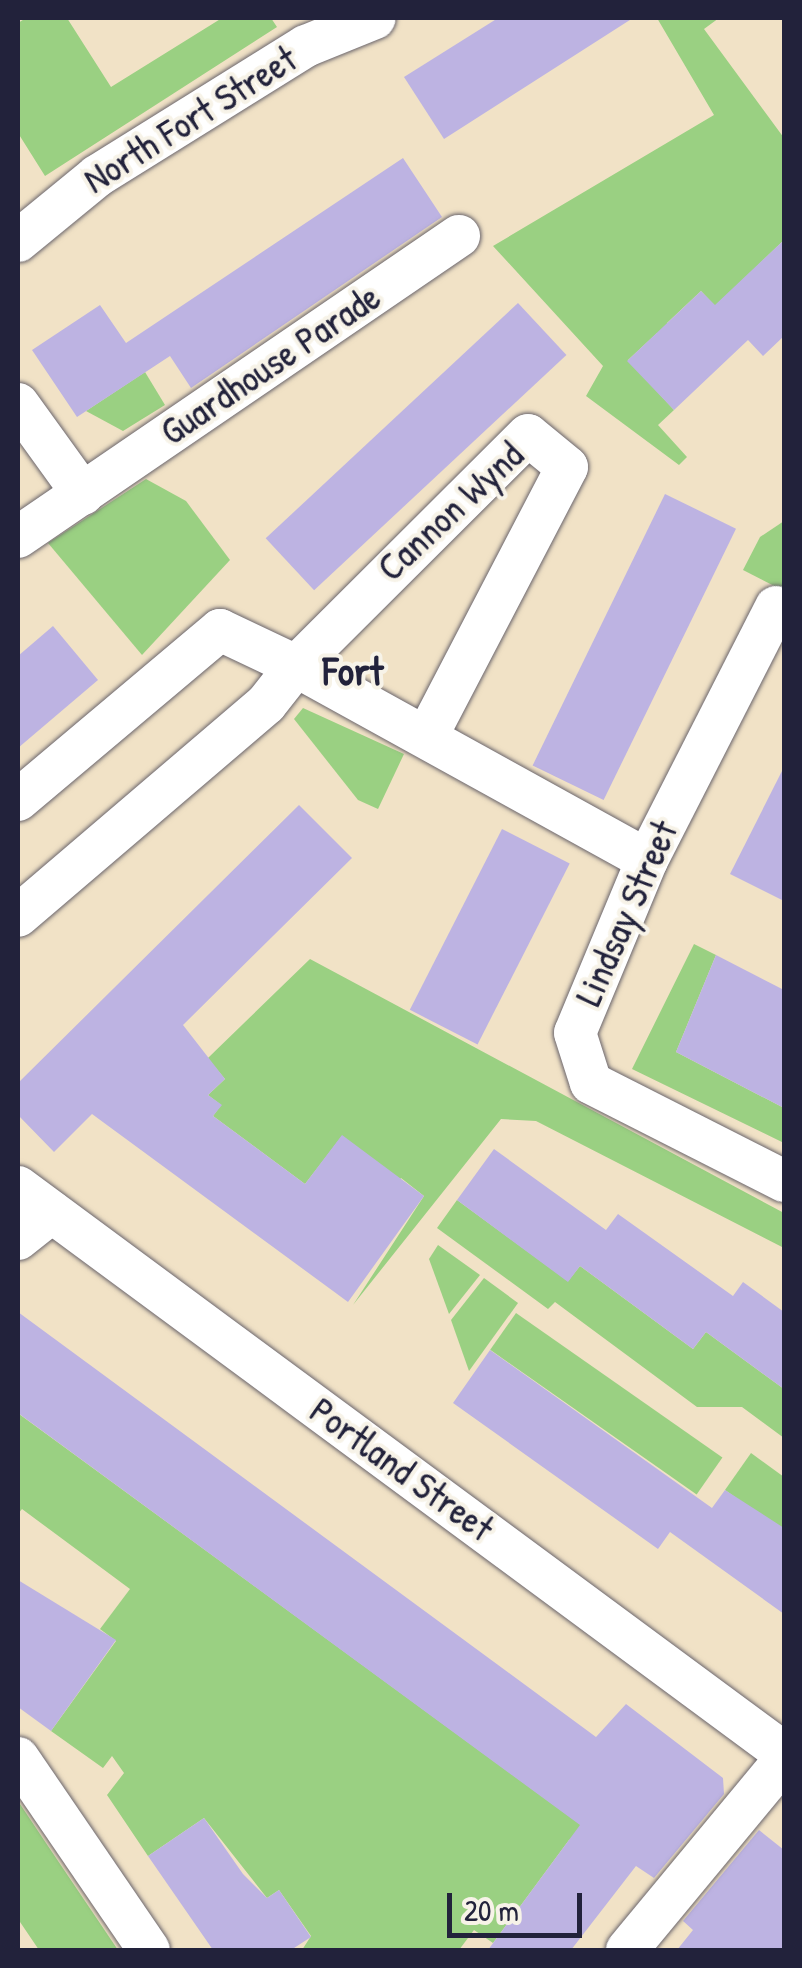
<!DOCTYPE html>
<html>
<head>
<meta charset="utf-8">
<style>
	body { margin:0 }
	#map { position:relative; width:802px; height:1968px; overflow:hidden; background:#f1e2c6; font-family:"Patrick Hand",sans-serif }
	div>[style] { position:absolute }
	.green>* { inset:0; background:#9ad082; transform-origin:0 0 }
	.building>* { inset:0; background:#bdb3e2; transform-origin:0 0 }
	.roads { filter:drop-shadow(0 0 2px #6a656c) drop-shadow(0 0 2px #6a656c) }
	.street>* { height:42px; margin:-21px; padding:0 21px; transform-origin:21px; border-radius:21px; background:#fff }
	span { translate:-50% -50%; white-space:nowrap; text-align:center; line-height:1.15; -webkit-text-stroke:8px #f7f3e8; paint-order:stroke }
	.street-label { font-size:38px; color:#22223b }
	.neighbourhood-label { font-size:40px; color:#22223b; font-weight:700 }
	.frame { position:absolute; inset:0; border:20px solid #22223b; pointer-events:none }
	.scale { position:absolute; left:447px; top:1893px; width:135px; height:45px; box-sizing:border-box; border:5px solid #22223b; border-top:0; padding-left:12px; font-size:30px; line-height:35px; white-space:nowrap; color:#22223b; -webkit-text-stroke:8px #f7f3e8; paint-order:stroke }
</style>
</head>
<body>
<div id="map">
	<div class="green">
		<div style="clip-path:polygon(26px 18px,67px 18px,111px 87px,222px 18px,271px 18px,277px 27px,45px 176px,18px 133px,18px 23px)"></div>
		<div style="clip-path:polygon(657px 18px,719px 18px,704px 29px,784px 138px,784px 240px,715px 306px,701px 291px,667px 323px,669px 344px,657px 333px,628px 360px,674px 410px,658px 425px,687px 457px,679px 465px,586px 396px,603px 366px,493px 246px,714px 115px)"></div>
		<div style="clip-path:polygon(145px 372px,165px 405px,123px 431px,86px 411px)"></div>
		<div style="clip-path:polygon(146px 479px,186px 501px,230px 560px,142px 655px,48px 543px)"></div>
		<div style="clip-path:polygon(784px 521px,784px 591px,743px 570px,760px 537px)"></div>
		<div style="clip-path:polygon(303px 708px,404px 754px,378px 809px,358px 800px,294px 719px)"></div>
		<div style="clip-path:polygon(694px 944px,716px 955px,676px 1052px,784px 1108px,784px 1143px,632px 1069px)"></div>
		<div style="clip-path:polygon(310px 959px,784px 1213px,784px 1248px,536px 1121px,501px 1119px,353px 1305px,424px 1196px,401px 1178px,375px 1214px,342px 1136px,305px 1184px,213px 1116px,221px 1105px,208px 1095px,225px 1079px,215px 1067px,175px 1090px)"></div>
		<div style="clip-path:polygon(457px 1200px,568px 1281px,580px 1266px,693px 1349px,706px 1332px,784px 1389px,784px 1438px,742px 1407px,697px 1407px,555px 1302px,548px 1309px,437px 1228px)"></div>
		<div style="clip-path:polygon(438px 1245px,480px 1275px,449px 1314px,429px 1259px)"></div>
		<div style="clip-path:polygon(484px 1278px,518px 1303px,469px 1371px,451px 1320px)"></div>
		<div style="left:516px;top:1313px;width:252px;height:45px;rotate:35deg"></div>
		<div style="clip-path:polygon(19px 1414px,588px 1830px,569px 1840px,493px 1943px,474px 1930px,459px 1950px,302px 1950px,311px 1936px,279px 1890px,267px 1898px,204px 1818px,148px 1856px,107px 1795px,124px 1773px,112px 1756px,103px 1768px,51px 1731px,116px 1641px,100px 1629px,130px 1589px,22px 1509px,18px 1514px)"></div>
		<div style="clip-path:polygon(751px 1453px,784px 1477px,784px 1532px,725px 1490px)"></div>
		<div style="clip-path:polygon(18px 1801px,52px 1852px,118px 1950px,39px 1950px,18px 1919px)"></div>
	</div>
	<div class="building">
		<div style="clip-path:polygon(498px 18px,633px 18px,444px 139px,404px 77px)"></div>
		<div style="clip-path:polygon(403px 158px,442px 217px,191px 388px,170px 356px,77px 417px,32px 350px,100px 305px,126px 343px)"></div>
		<div style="clip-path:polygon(784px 240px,784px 336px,763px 356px,748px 340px,674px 410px,627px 361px,701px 291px,715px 305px)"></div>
		<div style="left:518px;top:303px;width:71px;height:345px;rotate:47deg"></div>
		<div style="left:665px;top:494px;width:79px;height:302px;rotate:26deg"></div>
		<div style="clip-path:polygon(53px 626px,98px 680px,18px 748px,18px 656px)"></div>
		<div style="clip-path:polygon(784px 767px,784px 901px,730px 874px)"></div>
		<div style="clip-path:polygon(299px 805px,352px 858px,183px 1025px,225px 1079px,208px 1095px,222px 1105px,213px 1116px,305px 1184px,342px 1135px,424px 1196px,348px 1302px,92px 1114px,54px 1152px,18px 1115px,18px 1083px)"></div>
		<div style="left:502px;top:829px;width:76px;height:203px;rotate:27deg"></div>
		<div style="clip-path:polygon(716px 955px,784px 990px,784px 1108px,676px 1052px)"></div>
		<div style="clip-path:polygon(494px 1149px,606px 1230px,618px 1214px,733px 1296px,743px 1282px,784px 1312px,784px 1389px,706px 1332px,693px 1349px,580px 1266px,568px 1282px,457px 1200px)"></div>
		<div style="clip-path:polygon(18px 1312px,596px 1737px,626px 1704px,723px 1778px,724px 1794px,654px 1878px,636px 1866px,571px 1950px,488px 1950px,580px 1825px,18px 1413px)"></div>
		<div style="clip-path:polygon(490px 1350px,712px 1508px,725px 1490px,784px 1528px,784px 1614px,670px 1532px,658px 1549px,453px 1403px)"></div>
		<div style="clip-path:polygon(18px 1580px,116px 1640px,51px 1731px,18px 1707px)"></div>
		<div style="clip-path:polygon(204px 1818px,243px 1874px,267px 1898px,279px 1890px,311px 1937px,291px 1950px,213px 1950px,148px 1856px)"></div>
		<div style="clip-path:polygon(759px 1830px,784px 1850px,784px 1950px,677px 1950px,693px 1930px,683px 1921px)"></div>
	</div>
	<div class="roads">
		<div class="street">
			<div style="left:18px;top:241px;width:102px;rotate:-39.4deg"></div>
			<div style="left:97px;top:176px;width:246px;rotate:-31.9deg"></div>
			<div style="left:306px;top:46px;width:74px;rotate:-22.1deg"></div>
			<div style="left:18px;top:404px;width:111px;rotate:54.2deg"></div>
			<div style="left:18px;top:537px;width:534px;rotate:-34.32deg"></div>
			<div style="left:776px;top:607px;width:284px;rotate:117deg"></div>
			<div style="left:647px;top:860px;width:187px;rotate:112.6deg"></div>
			<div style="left:575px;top:1033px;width:52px;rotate:72.3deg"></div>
			<div style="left:591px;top:1083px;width:216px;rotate:26.9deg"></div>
			<div style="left:427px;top:736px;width:303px;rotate:-62.5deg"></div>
			<div style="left:567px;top:467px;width:50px;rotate:-140.6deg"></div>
			<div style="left:528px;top:435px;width:327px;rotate:135.1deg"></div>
			<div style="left:296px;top:666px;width:401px;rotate:28.9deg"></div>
			<div style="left:18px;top:800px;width:264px;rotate:-40.1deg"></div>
			<div style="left:220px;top:630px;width:84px;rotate:25.3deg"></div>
			<div style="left:296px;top:666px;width:48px;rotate:128.3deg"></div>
			<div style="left:266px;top:704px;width:326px;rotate:139.5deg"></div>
			<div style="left:18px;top:1187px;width:952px;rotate:36.46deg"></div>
			<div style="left:18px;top:1239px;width:43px;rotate:-38.5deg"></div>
			<div style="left:18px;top:1758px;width:232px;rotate:55.7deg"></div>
			<div style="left:627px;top:1950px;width:246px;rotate:-50.4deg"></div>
		</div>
	</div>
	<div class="street-label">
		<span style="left:190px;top:119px;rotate:-32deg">North Fort Street</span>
		<span style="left:270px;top:364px;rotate:-34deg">Guardhouse Parade</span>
		<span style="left:450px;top:511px;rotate:-43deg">Cannon Wynd</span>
		<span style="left:626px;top:913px;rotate:-66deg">Lindsay Street</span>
		<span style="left:402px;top:1469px;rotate:36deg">Portland Street</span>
	</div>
	<div class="neighbourhood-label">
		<span style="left:353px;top:670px">Fort</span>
	</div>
	<div class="frame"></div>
	<div class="scale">20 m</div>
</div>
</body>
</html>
